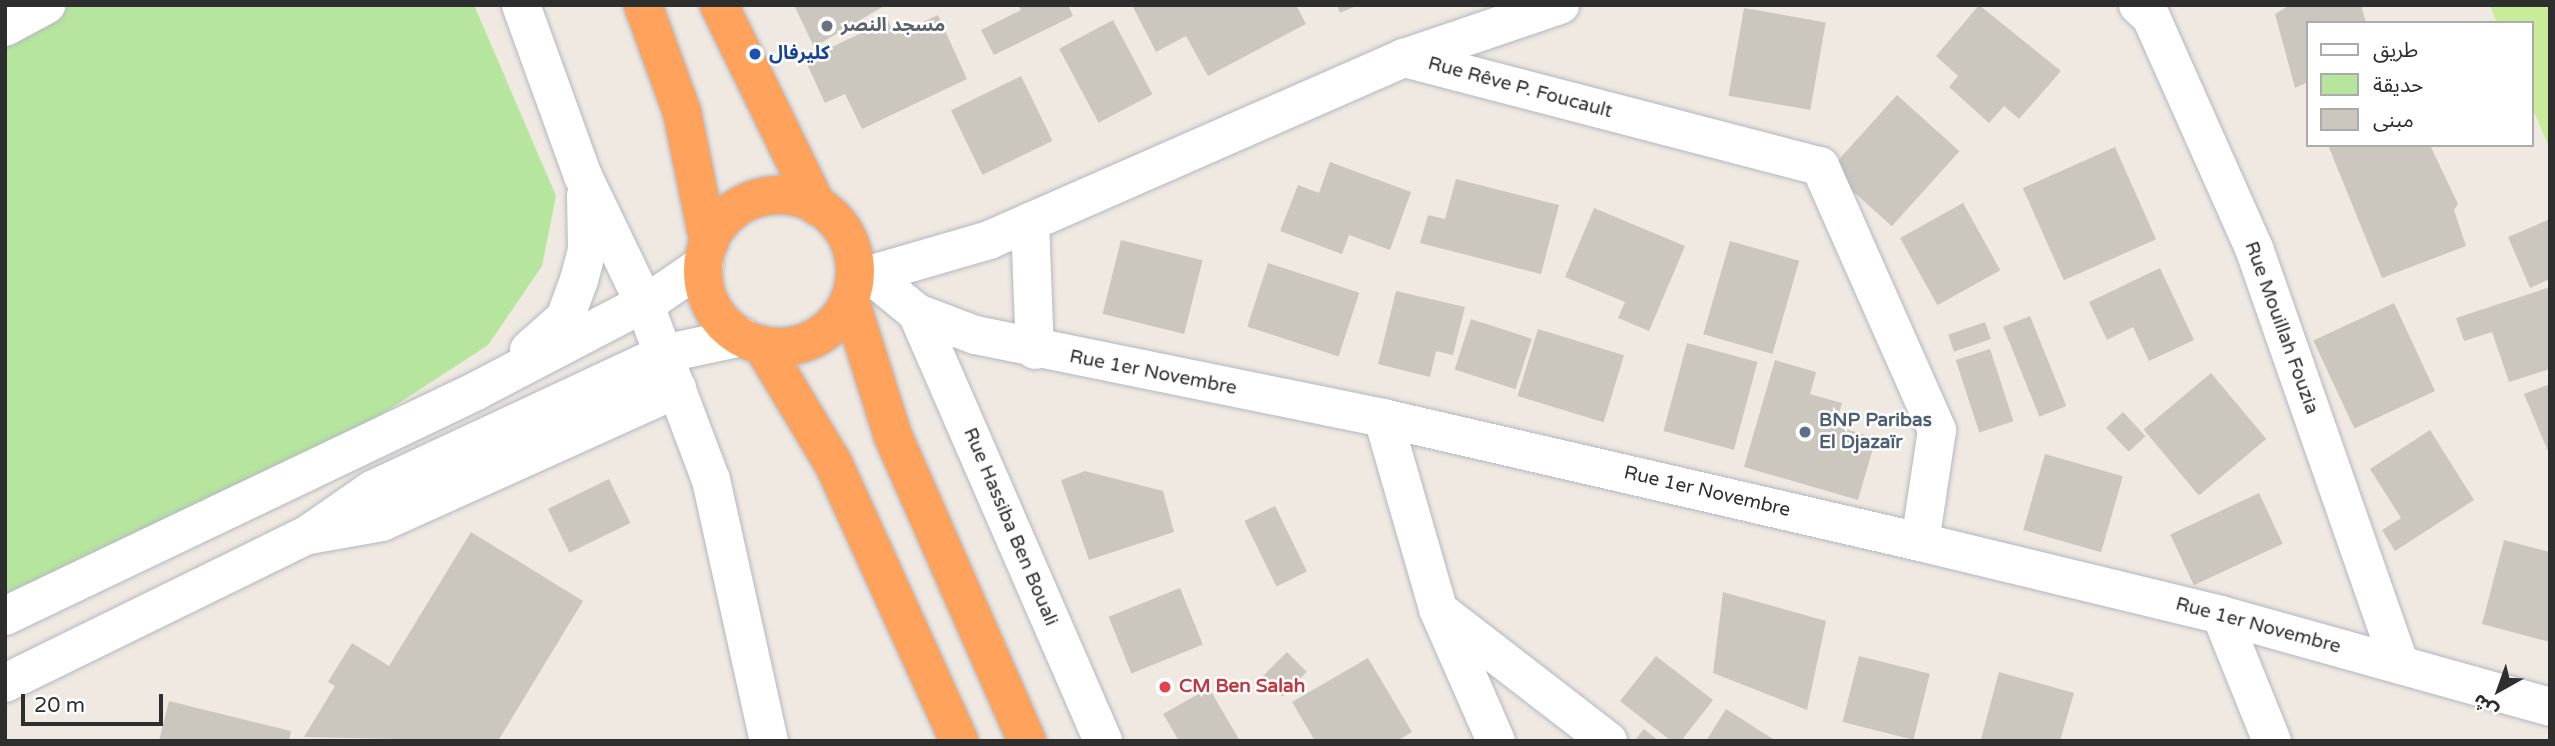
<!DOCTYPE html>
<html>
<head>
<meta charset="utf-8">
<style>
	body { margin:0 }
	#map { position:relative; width:2555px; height:746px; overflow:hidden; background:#efe9e1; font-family:"Varela Round","Noto Sans Arabic",sans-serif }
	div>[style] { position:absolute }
	.green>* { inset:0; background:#b6e59e }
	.pitch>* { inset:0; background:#c9ec9a }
	.building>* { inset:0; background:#cbc7bf; transform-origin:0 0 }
	.roads { filter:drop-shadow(0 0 2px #b4b7c1) drop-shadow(0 0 2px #b4b7c1) }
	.minor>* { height:38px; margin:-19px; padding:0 19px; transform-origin:19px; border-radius:19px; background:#fff }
	.highway>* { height:38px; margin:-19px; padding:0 19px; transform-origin:19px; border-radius:19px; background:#ffa35c }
	.highway>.ring { margin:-19px; padding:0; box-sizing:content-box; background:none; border:38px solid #ffa35c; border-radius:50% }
	.dots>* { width:19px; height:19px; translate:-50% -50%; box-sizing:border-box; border:4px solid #fff; border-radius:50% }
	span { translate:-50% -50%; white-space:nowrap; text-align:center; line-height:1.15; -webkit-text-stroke:5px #fff; paint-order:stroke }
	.worship-label { font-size:19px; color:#5b616d; font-weight:700 }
	.left { translate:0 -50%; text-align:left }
	.transit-label { font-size:19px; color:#164399; font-weight:700 }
	.street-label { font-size:19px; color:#2e2e2e }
	.service-label { font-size:19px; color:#4e5e75; font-weight:700 }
	.health-label { font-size:19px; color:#be3a42; font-weight:700 }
	.frame { position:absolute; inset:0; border:7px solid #2e2e2e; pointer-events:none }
	.legend { position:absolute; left:2306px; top:21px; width:228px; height:126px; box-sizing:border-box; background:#fff; border:2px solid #ababab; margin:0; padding:9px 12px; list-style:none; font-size:21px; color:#2e2e2e }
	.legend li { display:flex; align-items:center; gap:14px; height:35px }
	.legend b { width:35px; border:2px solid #ababab }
	.north { position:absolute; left:2464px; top:655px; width:70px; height:70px; -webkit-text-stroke:5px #fff; paint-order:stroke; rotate:220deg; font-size:19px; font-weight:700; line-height:28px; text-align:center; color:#2e2e2e }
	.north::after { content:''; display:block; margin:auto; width:24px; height:32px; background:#2e2e2e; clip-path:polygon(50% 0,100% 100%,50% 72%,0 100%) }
	.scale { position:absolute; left:21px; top:694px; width:142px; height:32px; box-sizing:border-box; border:4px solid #2e2e2e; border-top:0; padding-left:9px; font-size:21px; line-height:24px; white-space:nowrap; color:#2e2e2e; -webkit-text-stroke:5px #fff; paint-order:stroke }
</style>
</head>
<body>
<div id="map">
	<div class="green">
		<div style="clip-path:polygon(46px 5px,474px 5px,556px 196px,542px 266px,488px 345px,258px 495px,5px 616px,5px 26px)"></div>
	</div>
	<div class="pitch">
		<div style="clip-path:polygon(2490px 5px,2550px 5px,2550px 149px,2532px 107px,2532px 23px,2497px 23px)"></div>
	</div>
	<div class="building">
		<div style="clip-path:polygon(794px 5px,886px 5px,814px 47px)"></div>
		<div style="clip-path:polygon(1018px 5px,1068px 5px,1073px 16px,994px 55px,981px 30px,1021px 10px)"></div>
		<div style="clip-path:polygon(1132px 5px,1296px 5px,1306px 24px,1208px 76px,1186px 36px,1156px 52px)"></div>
		<div style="clip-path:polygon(1337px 5px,1358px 5px,1340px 13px)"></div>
		<div style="clip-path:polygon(1979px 5px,2061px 71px,2019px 119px,2004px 106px,1989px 123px,1949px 87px,1958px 76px,1936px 56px)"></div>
		<div style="clip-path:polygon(2290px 5px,2361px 5px,2366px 23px,2308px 23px,2308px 82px,2295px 88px,2275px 14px)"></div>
		<div style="left:1744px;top:8px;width:83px;height:89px;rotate:10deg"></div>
		<div style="clip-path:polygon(938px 15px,967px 79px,862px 129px,845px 94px,825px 103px,805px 60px,888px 20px,894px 35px)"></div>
		<div style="left:1113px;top:20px;width:84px;height:61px;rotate:62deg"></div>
		<div style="left:1021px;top:76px;width:72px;height:78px;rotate:64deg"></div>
		<div style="left:1897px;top:95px;width:84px;height:101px;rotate:42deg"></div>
		<div style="clip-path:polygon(2328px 145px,2430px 145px,2458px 204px,2454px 210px,2466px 246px,2382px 278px)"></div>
		<div style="left:2115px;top:147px;width:101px;height:101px;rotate:66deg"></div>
		<div style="clip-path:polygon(1330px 162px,1411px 192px,1390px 250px,1349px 235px,1342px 254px,1280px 231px,1298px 185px,1319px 193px)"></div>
		<div style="clip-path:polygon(1456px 179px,1559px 205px,1541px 274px,1420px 243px,1428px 215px,1445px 219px)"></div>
		<div style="left:1963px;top:203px;width:77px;height:72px;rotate:61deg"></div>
		<div style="clip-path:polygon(1594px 208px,1685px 246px,1649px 331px,1618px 318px,1625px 302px,1565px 277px)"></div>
		<div style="clip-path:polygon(2550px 219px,2550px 279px,2530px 288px,2508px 237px)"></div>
		<div style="left:1121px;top:240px;width:84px;height:76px;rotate:14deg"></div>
		<div style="left:1730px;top:241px;width:72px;height:97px;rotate:16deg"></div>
		<div style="left:1268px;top:263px;width:96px;height:67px;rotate:18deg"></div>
		<div style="clip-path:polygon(2160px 268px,2194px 340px,2149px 361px,2133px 327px,2107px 340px,2089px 302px)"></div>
		<div style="clip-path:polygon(2550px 287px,2550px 369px,2509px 382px,2492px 332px,2464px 341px,2456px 318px)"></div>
		<div style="clip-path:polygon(1396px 291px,1465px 307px,1453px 355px,1436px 351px,1430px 377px,1378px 364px)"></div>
		<div style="left:2394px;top:303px;width:97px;height:89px;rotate:65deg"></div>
		<div style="left:2030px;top:316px;width:97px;height:29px;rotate:68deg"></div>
		<div style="left:1471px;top:319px;width:64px;height:53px;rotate:18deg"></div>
		<div style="left:1985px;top:322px;width:18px;height:39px;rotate:71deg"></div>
		<div style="left:1538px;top:329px;width:90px;height:70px;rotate:17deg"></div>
		<div style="left:1687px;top:343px;width:73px;height:91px;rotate:15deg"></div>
		<div style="left:1990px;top:349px;width:76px;height:36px;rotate:72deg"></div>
		<div style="clip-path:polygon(1775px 360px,1816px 372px,1810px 394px,1842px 403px,1835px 426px,1876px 438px,1858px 500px,1744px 467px)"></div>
		<div style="left:2211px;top:373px;width:86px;height:88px;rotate:50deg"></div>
		<div style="clip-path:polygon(2550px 384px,2550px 456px,2524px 394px)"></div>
		<div style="left:2123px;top:412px;width:33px;height:23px;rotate:47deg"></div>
		<div style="clip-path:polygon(2430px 430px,2474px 500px,2395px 551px,2382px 530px,2401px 518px,2370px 469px)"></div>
		<div style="left:2045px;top:454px;width:81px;height:79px;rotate:16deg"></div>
		<div style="clip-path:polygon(1085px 471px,1163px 491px,1174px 532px,1089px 560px,1061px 480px)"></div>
		<div style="left:609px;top:479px;width:49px;height:68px;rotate:64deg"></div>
		<div style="left:2259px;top:493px;width:56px;height:98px;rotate:65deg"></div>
		<div style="left:1275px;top:506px;width:73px;height:34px;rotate:64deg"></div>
		<div style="clip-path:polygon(471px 532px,583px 601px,498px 741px,304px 737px,335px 686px,328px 682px,352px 643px,389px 666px)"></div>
		<div style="clip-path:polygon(2504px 540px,2550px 552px,2550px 642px,2482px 624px)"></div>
		<div style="left:1180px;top:588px;width:61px;height:77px;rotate:68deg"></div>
		<div style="clip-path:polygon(1723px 592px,1826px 621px,1807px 710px,1713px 673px)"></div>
		<div style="left:1287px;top:652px;width:28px;height:35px;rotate:45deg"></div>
		<div style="clip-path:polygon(1656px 656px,1713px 700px,1681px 741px,1671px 741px,1620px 701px)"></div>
		<div style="left:1859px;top:656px;width:73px;height:68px;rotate:14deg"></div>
		<div style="clip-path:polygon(1368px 658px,1412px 732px,1397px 741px,1315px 741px,1292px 702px)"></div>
		<div style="clip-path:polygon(1999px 672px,2074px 693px,2060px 741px,1981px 739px)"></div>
		<div style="clip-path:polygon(1209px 688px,1240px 741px,1179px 741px,1163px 714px)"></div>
		<div style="clip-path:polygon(169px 701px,291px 731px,289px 741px,159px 741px)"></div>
		<div style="clip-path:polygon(1726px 709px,1776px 741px,1706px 741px)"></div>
		<div style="clip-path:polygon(1644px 729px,1659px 741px,1634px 741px)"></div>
	</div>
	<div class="roads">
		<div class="minor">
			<div style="left:521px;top:5px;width:182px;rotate:70.1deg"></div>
			<div style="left:583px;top:176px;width:141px;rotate:64.3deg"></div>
			<div style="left:644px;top:303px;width:189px;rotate:69.3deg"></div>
			<div style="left:711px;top:480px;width:267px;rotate:77.5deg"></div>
			<div style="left:2138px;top:5px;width:18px;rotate:43deg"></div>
			<div style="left:2151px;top:17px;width:256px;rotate:66deg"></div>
			<div style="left:2255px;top:251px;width:436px;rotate:70.7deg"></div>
			<div style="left:5px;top:27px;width:47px;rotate:-28.2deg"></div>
			<div style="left:1404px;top:58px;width:165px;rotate:-18.8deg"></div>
			<div style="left:1030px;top:222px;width:128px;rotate:87.8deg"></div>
			<div style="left:872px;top:276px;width:58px;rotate:39.4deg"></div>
			<div style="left:917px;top:313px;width:62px;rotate:20.8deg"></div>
			<div style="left:975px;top:335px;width:416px;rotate:11.5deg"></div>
			<div style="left:1383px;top:418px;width:551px;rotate:13deg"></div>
			<div style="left:1920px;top:542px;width:310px;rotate:13.6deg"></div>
			<div style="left:2221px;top:615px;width:342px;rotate:15.6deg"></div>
			<div style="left:855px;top:279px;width:140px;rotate:-16.2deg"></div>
			<div style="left:989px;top:240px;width:453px;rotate:-23.7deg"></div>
			<div style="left:1404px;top:58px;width:430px;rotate:14.6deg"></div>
			<div style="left:1820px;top:166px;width:289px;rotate:66.1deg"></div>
			<div style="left:1937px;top:430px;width:113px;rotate:98.6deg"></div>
			<div style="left:917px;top:313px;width:467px;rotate:66.5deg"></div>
			<div style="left:529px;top:350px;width:48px;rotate:-41.6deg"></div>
			<div style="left:565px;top:318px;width:40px;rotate:-69.8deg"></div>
			<div style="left:579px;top:280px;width:30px;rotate:-75deg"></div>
			<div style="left:587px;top:251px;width:56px;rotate:-91deg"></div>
			<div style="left:1383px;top:418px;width:199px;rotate:73.9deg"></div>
			<div style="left:1438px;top:609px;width:144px;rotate:66.3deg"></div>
			<div style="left:309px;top:535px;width:74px;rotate:-10.1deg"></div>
			<div style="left:382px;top:522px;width:324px;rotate:-24.3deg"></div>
			<div style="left:1441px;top:612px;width:211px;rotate:37.7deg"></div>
			<div style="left:2221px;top:615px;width:136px;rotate:68deg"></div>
			<div style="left:5px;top:616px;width:522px;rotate:-25.53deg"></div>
			<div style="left:476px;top:391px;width:203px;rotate:-27.6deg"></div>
			<div style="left:656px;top:297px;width:58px;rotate:-34.5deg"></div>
			<div style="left:5px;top:683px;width:336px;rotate:-26.1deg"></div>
			<div style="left:307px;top:535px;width:79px;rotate:-34.7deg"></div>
			<div style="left:372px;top:490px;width:321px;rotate:-25deg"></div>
			<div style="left:663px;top:354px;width:81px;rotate:-12.1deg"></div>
		</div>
		<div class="highway">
			<div style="left:643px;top:5px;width:114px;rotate:70deg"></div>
			<div style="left:682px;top:112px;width:134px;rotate:78.4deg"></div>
			<div style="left:719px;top:5px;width:224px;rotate:64deg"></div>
			<div class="ring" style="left:703px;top:195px;width:114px;height:114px"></div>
			<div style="left:850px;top:300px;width:143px;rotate:72.5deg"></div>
			<div style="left:893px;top:436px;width:333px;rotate:66.3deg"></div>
			<div style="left:762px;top:345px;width:140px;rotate:59deg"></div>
			<div style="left:834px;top:465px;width:303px;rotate:65.6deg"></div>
		</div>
	</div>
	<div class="dots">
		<div style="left:827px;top:26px;background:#6b7280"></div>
		<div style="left:755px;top:54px;background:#1a4fb4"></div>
		<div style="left:1805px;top:432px;background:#5c6f8a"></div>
		<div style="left:1165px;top:687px;background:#e0444e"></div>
	</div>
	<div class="worship-label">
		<span class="left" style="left:841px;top:26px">مسجد النصر</span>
	</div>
	<div class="transit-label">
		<span class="left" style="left:769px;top:54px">كليرفال</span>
	</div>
	<div class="street-label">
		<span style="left:1520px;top:88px;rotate:15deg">Rue Rêve P. Foucault</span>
		<span style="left:2281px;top:328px;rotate:70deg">Rue Mouillah Fouzia</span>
		<span style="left:1153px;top:373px;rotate:11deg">Rue 1er Novembre</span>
		<span style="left:1707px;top:492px;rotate:13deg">Rue 1er Novembre</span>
		<span style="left:1010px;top:527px;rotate:67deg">Rue Hassiba Ben Bouali</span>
		<span style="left:2258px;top:626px;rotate:15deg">Rue 1er Novembre</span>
	</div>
	<div class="service-label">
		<span class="left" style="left:1819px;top:432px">BNP Paribas<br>El Djazaïr</span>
	</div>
	<div class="health-label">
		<span class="left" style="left:1179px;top:687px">CM Ben Salah</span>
	</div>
	<div class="frame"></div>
	<ul class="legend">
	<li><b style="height:9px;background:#fff"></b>طريق</li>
	<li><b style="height:19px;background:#b6e59e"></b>حديقة</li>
	<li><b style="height:19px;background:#cbc7bf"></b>مبنى</li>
	</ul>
	<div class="north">ش</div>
	<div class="scale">20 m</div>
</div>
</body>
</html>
